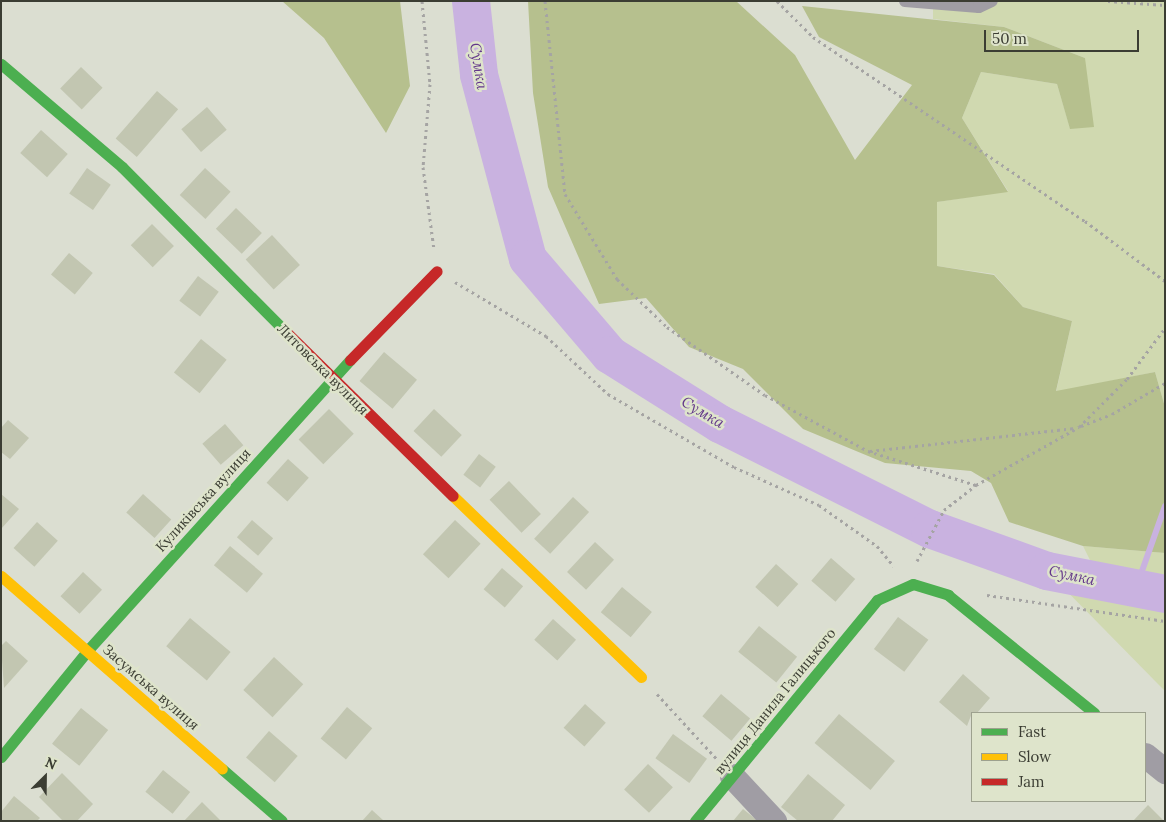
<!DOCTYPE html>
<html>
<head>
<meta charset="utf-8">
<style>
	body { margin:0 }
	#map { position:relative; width:1166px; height:822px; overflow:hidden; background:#dbded1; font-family:Lora,serif }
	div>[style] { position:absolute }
	.green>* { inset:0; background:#d0d9b0 }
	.forest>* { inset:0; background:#b6c08e }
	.stream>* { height:6px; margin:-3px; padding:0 3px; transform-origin:3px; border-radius:3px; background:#c9b2e0 }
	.river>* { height:38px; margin:-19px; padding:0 19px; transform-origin:19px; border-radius:19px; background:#c9b2e0 }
	.building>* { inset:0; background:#c2c6b1; transform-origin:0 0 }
	.path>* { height:3px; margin-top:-1.5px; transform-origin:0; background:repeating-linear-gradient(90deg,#a5a4a3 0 2.5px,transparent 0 6.5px) }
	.lane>* { height:12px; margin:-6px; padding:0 6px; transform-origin:6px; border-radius:6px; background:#a09da4 }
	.street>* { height:25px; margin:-12.5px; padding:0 12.5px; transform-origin:12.5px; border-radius:12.5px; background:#a09da4 }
	.fast>* { height:11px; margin:-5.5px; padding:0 5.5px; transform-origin:5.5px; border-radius:5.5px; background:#4caf50 }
	.slow>* { height:11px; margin:-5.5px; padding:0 5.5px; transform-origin:5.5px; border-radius:5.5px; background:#ffc107 }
	.jam>* { height:11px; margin:-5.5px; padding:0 5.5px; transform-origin:5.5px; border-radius:5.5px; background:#c62828 }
	span { translate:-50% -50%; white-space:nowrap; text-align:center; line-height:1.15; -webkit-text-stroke:5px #dee4cb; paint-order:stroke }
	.street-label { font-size:14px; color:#3b3d33 }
	.water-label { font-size:15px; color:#63378a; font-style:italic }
	.frame { position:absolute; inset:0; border:2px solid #3b3d33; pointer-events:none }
	.legend { position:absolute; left:971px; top:712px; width:175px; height:90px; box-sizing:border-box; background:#dee4cb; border:1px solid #9da18e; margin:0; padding:6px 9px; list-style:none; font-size:15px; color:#3b3d33 }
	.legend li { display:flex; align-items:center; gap:10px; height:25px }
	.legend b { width:25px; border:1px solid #9da18e }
	.north { position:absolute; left:20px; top:752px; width:50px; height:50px; -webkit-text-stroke:4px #dee4cb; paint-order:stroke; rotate:23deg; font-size:14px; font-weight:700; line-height:20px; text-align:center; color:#3b3d33 }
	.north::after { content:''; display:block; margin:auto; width:18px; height:22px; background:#3b3d33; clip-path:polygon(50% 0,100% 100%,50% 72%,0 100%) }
	.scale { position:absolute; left:984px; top:30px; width:155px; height:22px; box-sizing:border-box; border:2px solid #3b3d33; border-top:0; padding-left:6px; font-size:15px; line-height:18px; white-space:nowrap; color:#3b3d33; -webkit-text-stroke:4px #dee4cb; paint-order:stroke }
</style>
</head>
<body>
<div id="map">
	<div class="green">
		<div style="clip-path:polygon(933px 1px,1165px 1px,1165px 407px,1155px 372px,1056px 392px,1072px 321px,1023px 307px,994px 274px,937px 266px,937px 202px,1008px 191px,962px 118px,981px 72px,1057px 84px,1070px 128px,1085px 58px,1004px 27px,933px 19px)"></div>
		<div style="clip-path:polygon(1083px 546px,1165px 553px,1165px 581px,1093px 566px)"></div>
		<div style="clip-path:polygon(1047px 571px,1165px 594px,1165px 691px,1158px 684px)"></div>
	</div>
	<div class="forest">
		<div style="clip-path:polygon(282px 1px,400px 1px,410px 86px,386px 133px,324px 38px)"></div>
		<div style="clip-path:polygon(528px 1px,736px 1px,795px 55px,855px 160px,912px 85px,819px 37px,802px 6px,1004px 27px,1085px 58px,1094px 127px,1070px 129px,1057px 84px,981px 72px,962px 118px,1008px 192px,937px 202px,937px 266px,994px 275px,1023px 307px,1072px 321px,1056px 391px,1155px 372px,1165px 407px,1165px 553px,1083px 546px,1009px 522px,991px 483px,971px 471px,885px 463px,803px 429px,743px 369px,689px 347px,646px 298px,599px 304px,548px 187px,533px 93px)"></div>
	</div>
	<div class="stream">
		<div style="left:1136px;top:588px;width:87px;rotate:-70.5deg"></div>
	</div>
	<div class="river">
		<div style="left:471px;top:1px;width:74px;rotate:83.8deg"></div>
		<div style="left:479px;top:75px;width:190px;rotate:75.1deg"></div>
		<div style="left:528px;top:259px;width:126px;rotate:49.5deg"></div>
		<div style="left:610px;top:355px;width:130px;rotate:32.1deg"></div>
		<div style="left:720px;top:424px;width:235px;rotate:26.6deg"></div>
		<div style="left:930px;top:529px;width:124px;rotate:19.7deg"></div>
		<div style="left:1047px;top:571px;width:120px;rotate:11deg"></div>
	</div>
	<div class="building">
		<div style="left:81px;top:67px;width:30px;height:30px;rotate:44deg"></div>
		<div style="left:157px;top:91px;width:28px;height:63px;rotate:41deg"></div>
		<div style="left:207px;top:107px;width:30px;height:34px;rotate:49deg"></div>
		<div style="left:41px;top:130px;width:36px;height:31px;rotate:42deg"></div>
		<div style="left:87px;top:168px;width:29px;height:31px;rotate:35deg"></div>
		<div style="left:205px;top:168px;width:35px;height:37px;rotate:43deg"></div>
		<div style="left:236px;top:208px;width:36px;height:29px;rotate:44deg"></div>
		<div style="left:152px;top:224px;width:31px;height:30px;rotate:45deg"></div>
		<div style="left:272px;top:235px;width:41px;height:36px;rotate:47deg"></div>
		<div style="left:69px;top:253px;width:31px;height:28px;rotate:40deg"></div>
		<div style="left:198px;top:276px;width:26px;height:31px;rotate:37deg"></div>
		<div style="left:201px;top:339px;width:33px;height:43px;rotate:39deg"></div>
		<div style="left:384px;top:352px;width:43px;height:38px;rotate:40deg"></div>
		<div style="left:329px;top:409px;width:35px;height:43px;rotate:45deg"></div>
		<div style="left:434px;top:409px;width:38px;height:30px;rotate:43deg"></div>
		<div style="clip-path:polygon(8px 420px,29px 438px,10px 459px,1px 452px,1px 428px)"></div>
		<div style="left:225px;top:424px;width:28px;height:30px;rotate:49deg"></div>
		<div style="left:479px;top:454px;width:21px;height:26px;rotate:37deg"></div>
		<div style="left:288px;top:459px;width:28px;height:32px;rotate:42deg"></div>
		<div style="left:509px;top:481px;width:46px;height:27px;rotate:46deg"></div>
		<div style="clip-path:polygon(1px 494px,19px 509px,1px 529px)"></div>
		<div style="left:143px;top:494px;width:38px;height:25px;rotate:42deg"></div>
		<div style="left:573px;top:497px;width:22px;height:57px;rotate:43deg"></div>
		<div style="left:252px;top:520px;width:28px;height:23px;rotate:41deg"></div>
		<div style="left:455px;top:520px;width:35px;height:47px;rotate:43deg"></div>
		<div style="left:37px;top:522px;width:28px;height:35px;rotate:42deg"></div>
		<div style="left:595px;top:542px;width:26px;height:41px;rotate:43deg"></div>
		<div style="left:230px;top:546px;width:43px;height:25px;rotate:40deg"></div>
		<div style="left:831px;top:558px;width:32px;height:30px;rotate:41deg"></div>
		<div style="left:776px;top:564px;width:30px;height:31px;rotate:42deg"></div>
		<div style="left:502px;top:568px;width:28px;height:28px;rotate:41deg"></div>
		<div style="left:83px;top:572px;width:26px;height:33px;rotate:43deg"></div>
		<div style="left:622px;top:587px;width:39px;height:33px;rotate:40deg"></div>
		<div style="left:898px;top:617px;width:38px;height:40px;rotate:37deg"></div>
		<div style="left:190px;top:618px;width:53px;height:37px;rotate:40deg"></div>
		<div style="left:553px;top:619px;width:31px;height:28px;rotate:42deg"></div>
		<div style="left:759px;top:626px;width:49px;height:33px;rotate:39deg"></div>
		<div style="clip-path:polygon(6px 641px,28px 661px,4px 688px,1px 646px)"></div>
		<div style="left:274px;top:657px;width:40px;height:45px;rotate:43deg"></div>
		<div style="clip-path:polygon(963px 674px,990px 698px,977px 713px,972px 713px,967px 726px,939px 702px)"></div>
		<div style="left:721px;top:694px;width:38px;height:29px;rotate:40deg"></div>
		<div style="left:585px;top:704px;width:28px;height:32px;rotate:42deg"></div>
		<div style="left:347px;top:707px;width:33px;height:41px;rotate:40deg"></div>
		<div style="left:81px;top:708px;width:35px;height:46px;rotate:39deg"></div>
		<div style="left:839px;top:714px;width:73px;height:38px;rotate:40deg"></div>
		<div style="left:269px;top:731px;width:38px;height:35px;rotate:41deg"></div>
		<div style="left:673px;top:734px;width:42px;height:30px;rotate:36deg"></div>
		<div style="left:648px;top:764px;width:34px;height:35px;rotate:43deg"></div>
		<div style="left:163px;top:770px;width:35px;height:28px;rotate:39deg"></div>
		<div style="clip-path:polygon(62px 773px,93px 804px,77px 821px,63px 821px,39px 797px)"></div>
		<div style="clip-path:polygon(808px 774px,845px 805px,832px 821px,798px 821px,781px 807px)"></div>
		<div style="clip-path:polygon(14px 796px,40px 818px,37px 821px,1px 821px,1px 812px)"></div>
		<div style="clip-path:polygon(202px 802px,221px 821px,184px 821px)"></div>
		<div style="clip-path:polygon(1148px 805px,1164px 821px,1133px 821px)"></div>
		<div style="clip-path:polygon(743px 809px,758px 821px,733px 821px)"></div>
		<div style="clip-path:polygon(372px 810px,384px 821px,362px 821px)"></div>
	</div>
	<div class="path">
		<div style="left:422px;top:1px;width:83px;rotate:84.5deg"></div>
		<div style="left:430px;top:84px;width:83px;rotate:94.8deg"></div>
		<div style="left:423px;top:167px;width:83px;rotate:82.4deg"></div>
		<div style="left:545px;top:1px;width:194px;rotate:84.1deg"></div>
		<div style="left:565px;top:194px;width:100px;rotate:58.5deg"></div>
		<div style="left:617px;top:279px;width:69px;rotate:43.8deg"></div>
		<div style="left:667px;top:327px;width:119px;rotate:34.8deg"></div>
		<div style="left:765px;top:395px;width:117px;rotate:28.5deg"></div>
		<div style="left:868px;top:451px;width:113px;rotate:17.5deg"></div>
		<div style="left:976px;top:485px;width:118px;rotate:-29.4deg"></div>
		<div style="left:1079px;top:427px;width:68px;rotate:-45deg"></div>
		<div style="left:1127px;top:379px;width:64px;rotate:-53.3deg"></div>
		<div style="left:777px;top:1px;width:51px;rotate:45deg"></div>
		<div style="left:813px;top:37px;width:328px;rotate:34.1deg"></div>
		<div style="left:1085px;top:221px;width:100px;rotate:36.9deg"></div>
		<div style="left:1108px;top:1px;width:57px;rotate:4deg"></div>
		<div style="left:455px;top:282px;width:106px;rotate:30.7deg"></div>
		<div style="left:546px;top:336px;width:85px;rotate:43.1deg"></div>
		<div style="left:608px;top:394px;width:146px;rotate:30.1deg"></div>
		<div style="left:734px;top:467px;width:93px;rotate:24.1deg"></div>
		<div style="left:819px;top:505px;width:71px;rotate:35.3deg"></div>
		<div style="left:877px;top:546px;width:26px;rotate:50deg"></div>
		<div style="left:1081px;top:426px;width:33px;rotate:-21deg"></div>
		<div style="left:1112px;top:414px;width:61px;rotate:-30.3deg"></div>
		<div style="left:870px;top:451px;width:206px;rotate:-6.4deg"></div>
		<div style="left:917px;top:561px;width:58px;rotate:-62.1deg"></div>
		<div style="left:944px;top:510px;width:41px;rotate:-38deg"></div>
		<div style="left:987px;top:595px;width:180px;rotate:8.3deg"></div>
		<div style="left:657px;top:694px;width:88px;rotate:47.3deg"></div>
	</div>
	<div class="lane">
		<div style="left:905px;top:1px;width:74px;rotate:4.6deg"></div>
		<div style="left:979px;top:7px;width:14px;rotate:-25deg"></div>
	</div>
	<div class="street">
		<div style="left:1145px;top:755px;width:26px;rotate:39deg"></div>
		<div style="left:732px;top:776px;width:62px;rotate:47deg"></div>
	</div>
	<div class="fast">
		<div style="left:1px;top:64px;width:159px;rotate:40.4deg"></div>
		<div style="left:122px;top:167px;width:231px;rotate:45.2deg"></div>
		<div style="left:1px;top:757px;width:136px;rotate:-50.9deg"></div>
		<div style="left:87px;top:651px;width:392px;rotate:-47.9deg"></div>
		<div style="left:222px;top:769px;width:79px;rotate:40.9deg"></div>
		<div style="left:695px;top:821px;width:286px;rotate:-50.5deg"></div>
		<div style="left:877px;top:600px;width:39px;rotate:-24deg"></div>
		<div style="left:913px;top:584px;width:37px;rotate:17deg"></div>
		<div style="left:948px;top:595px;width:188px;rotate:38.9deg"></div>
	</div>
	<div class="slow">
		<div style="left:453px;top:496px;width:261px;rotate:43.9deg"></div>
		<div style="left:1px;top:576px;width:293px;rotate:41.1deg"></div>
	</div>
	<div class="jam">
		<div style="left:285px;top:331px;width:235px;rotate:44.5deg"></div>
		<div style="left:350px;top:360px;width:124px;rotate:-45.7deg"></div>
	</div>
	<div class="street-label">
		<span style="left:323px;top:369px;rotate:45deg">Литовська вулиця</span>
		<span style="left:203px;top:500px;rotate:-48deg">Куликівська вулиця</span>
		<span style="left:151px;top:687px;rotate:41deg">Засумська вулиця</span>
		<span style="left:775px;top:701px;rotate:-51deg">вулиця Данила Галицького</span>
	</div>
	<div class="water-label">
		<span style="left:479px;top:66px;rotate:81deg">Сумка</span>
		<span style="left:703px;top:412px;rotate:31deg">Сумка</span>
		<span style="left:1072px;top:575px;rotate:12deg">Сумка</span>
	</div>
	<div class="frame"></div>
	<ul class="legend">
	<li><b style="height:6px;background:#4caf50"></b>Fast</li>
	<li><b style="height:6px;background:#ffc107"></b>Slow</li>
	<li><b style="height:6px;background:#c62828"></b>Jam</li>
	</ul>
	<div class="north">N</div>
	<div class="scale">50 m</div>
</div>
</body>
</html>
